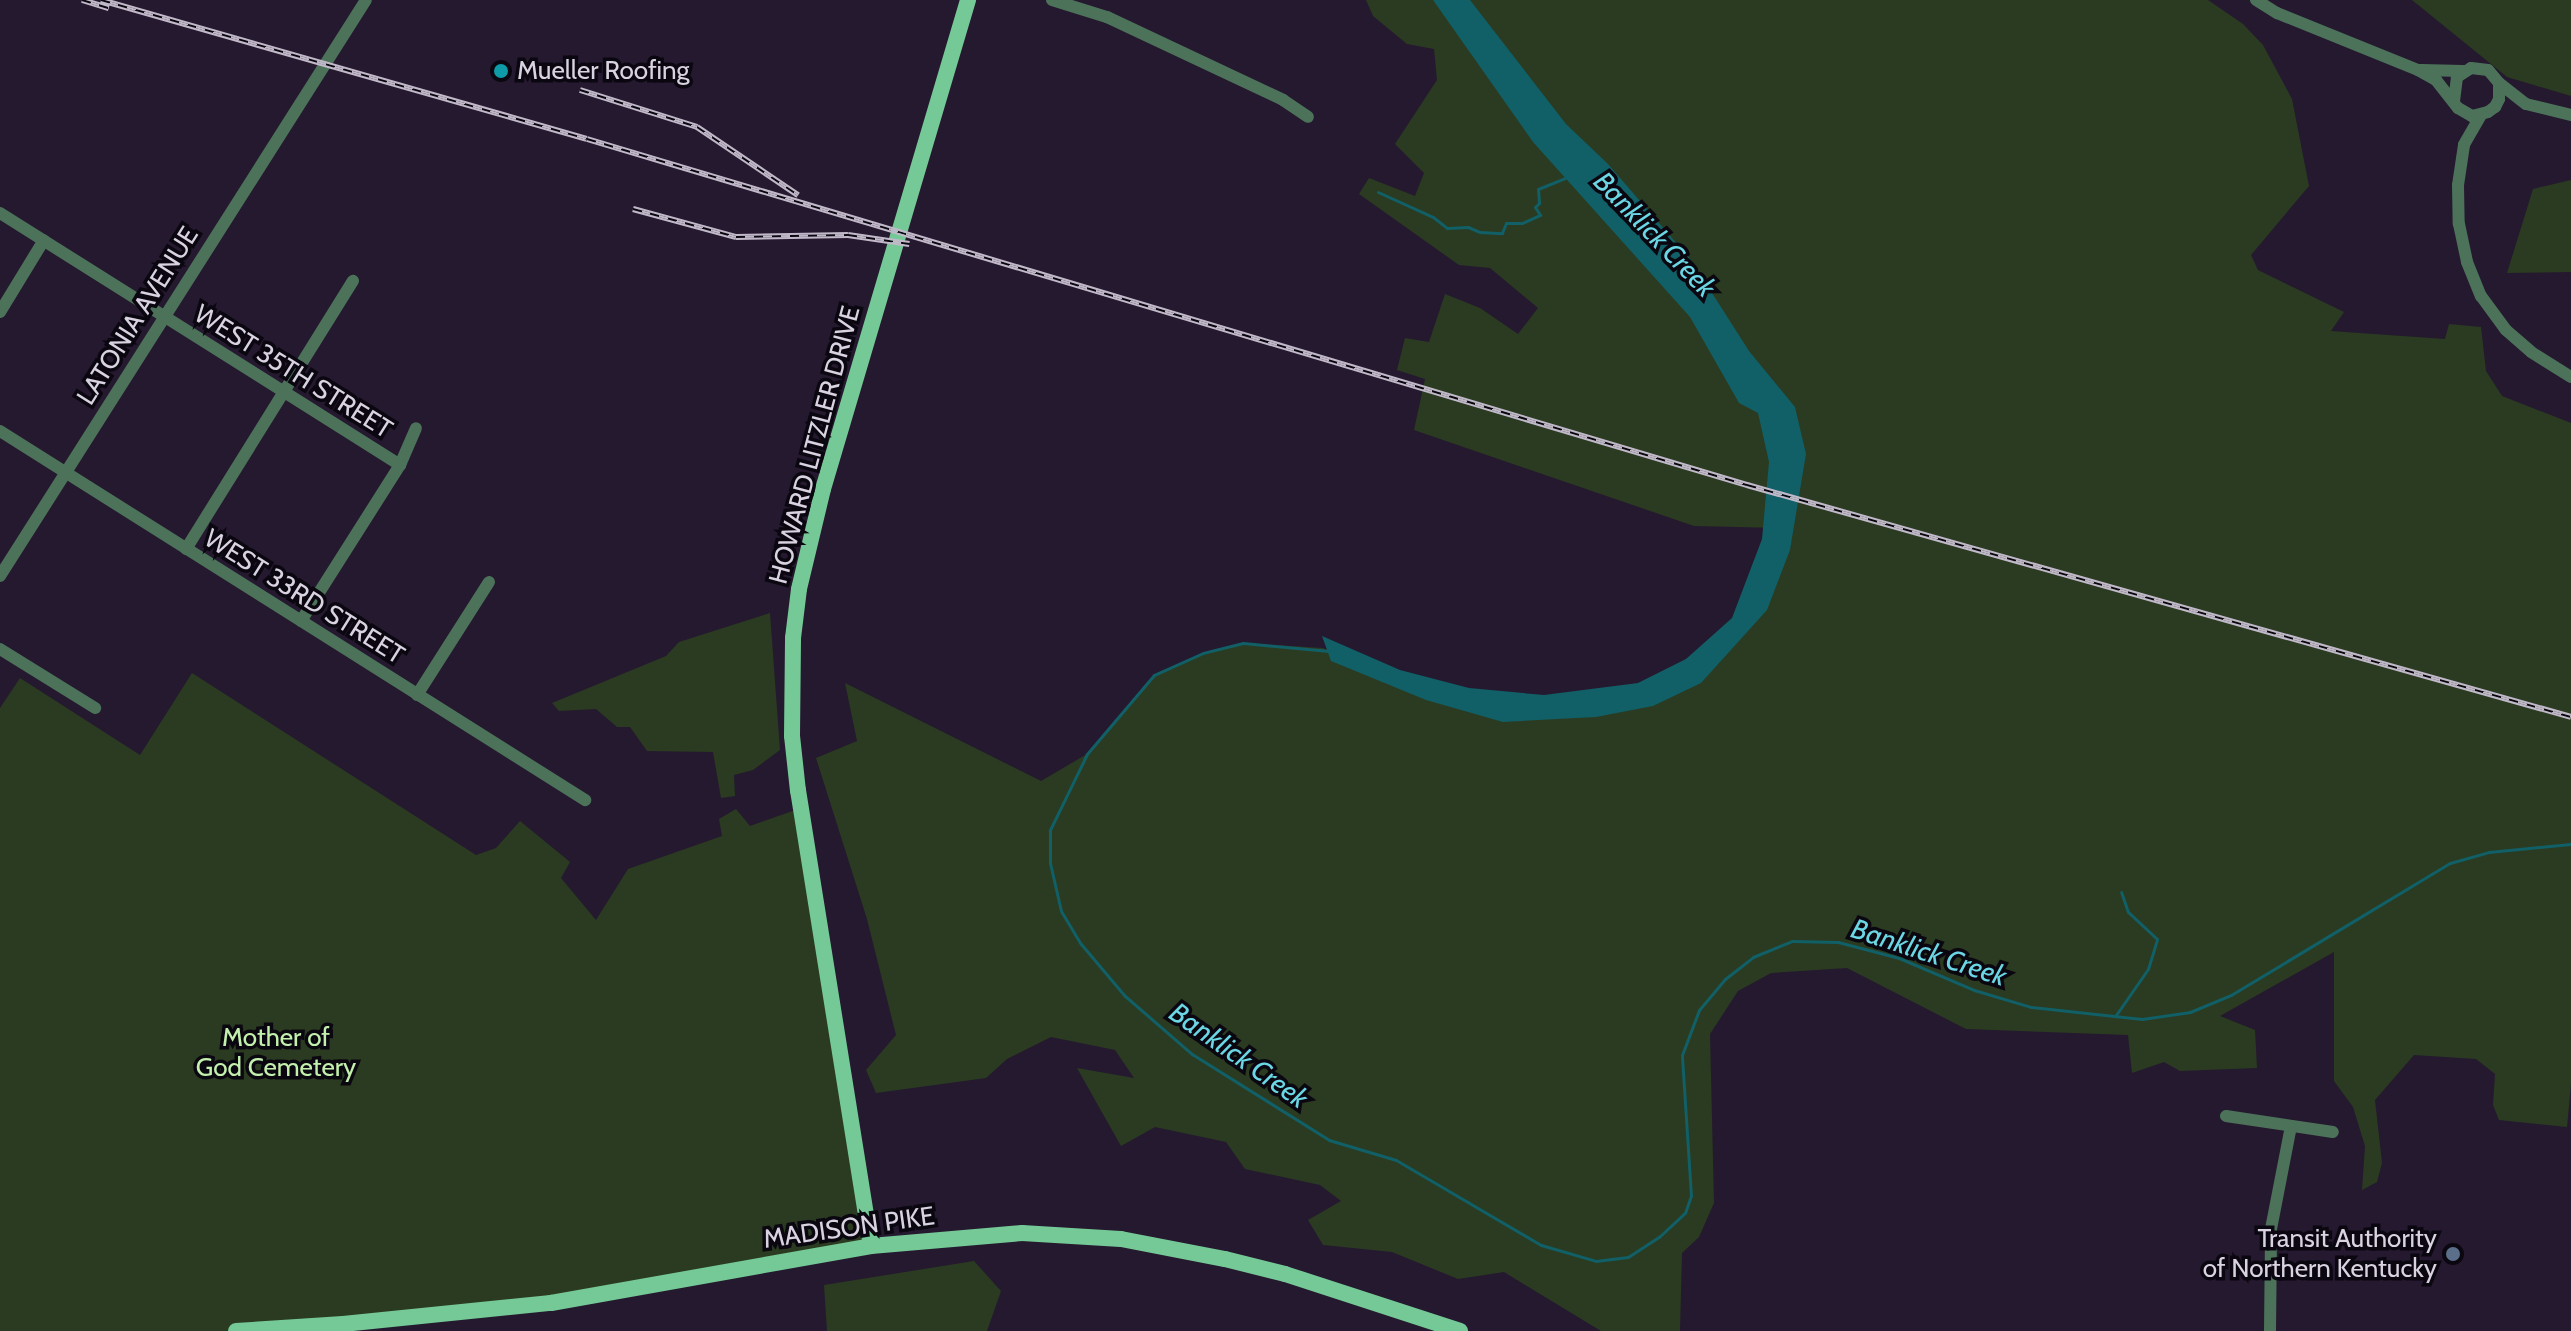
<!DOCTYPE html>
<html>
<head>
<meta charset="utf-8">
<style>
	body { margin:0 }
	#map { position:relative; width:2571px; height:1331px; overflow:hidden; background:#25192f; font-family:Cabin,sans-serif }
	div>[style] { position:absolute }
	.green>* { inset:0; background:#2a3b21 }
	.water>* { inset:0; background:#115f67 }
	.stream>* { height:3px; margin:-1.5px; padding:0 1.5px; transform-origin:1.5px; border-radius:1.5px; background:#115f67 }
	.minor>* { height:12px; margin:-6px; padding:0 6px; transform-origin:6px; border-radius:6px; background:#4c735a }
	.major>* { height:16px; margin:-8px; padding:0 8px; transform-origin:8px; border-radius:8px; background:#74c996 }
	.rail>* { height:6px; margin-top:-3px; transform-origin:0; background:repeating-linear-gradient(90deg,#0b0710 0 9px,#c1b9c9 0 18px); box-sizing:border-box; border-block:2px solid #c1b9c9 }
	.dots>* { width:22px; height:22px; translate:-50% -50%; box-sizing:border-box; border:4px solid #0b0710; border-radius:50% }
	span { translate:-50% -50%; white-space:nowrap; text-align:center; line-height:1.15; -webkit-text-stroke:7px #0b0710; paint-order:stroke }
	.poi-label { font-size:26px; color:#d9d2e1 }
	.left { translate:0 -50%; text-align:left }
	.right { translate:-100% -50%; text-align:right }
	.street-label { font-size:26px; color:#d9d2e1 }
	.park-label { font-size:26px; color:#c3f0ac }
	.water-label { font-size:28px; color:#6bd7e5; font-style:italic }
</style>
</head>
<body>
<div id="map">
	<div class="green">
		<div style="clip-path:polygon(1366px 0,2208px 0,2243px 24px,2263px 45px,2292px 99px,2309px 186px,2251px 255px,2258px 270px,2344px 312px,2331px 331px,2445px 339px,2449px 324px,2481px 327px,2486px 371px,2502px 396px,2571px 423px,2571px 1084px,2567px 1127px,2499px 1120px,2493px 1105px,2495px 1074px,2476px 1059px,2414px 1055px,2375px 1100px,2382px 1163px,2377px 1182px,2362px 1190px,2365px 1146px,2353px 1107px,2334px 1081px,2334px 952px,2220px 1016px,2255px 1030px,2257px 1068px,2180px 1071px,2164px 1062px,2132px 1073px,2128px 1035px,1966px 1029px,1847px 968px,1771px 973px,1738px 991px,1710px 1034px,1714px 1203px,1699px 1237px,1682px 1253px,1680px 1331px,1601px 1331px,1504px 1272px,1458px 1279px,1392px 1252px,1323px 1245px,1308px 1220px,1341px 1201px,1320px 1185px,1245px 1169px,1226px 1142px,1155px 1127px,1121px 1146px,1077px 1068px,1134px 1078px,1115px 1050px,1051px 1037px,1007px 1059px,986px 1078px,876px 1093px,866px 1070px,896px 1035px,867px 919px,816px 758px,857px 741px,845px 683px,1041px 781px,1087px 754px,1154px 675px,1203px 653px,1243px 643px,1323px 648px,1372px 670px,1500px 704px,1637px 694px,1741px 620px,1780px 528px,1694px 526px,1414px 430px,1425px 379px,1397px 370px,1405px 338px,1429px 342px,1445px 294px,1480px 308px,1518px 334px,1538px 308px,1490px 268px,1459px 265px,1359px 194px,1369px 178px,1415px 196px,1424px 173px,1395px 144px,1437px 80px,1434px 49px,1407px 44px,1373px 16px)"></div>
		<div style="clip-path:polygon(2412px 0,2571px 0,2571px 96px,2507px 77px)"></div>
		<div style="clip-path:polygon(2571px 180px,2571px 272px,2507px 273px,2533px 189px)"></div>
		<div style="clip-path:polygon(770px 613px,780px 750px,753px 770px,734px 775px,735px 796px,721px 798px,713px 752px,647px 751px,630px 727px,617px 727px,596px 709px,559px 711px,552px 703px,666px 656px,679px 642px)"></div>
		<div style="clip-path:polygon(192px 673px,476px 855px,496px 848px,520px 821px,570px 862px,561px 878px,596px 920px,628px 869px,722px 836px,719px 819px,736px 809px,750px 826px,801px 808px,871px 1246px,637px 1288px,236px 1331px,0 1331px,0 708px,20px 678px,140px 755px)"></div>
		<div style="clip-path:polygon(974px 1261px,1001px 1291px,987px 1331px,827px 1331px,824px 1285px)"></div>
	</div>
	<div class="water">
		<div style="clip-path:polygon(1433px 0,1470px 0,1566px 124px,1608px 164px,1691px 260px,1749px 351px,1795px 407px,1806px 454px,1790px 550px,1767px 610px,1701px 683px,1653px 706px,1596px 717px,1503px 722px,1426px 700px,1331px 661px,1322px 636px,1400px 670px,1469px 688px,1544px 695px,1638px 683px,1686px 659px,1732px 618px,1762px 539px,1769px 462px,1758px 413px,1739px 403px,1690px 317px,1533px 142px)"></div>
	</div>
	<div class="stream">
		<div style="left:1378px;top:192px;width:60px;rotate:24.4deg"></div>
		<div style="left:1433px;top:217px;width:18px;rotate:38deg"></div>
		<div style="left:1447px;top:228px;width:21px;rotate:-3deg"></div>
		<div style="left:1468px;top:227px;width:13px;rotate:23deg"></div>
		<div style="left:1480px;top:232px;width:22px;rotate:3deg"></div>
		<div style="left:1502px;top:233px;width:11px;rotate:-68deg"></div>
		<div style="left:1506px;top:223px;width:16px"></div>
		<div style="left:1522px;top:223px;width:20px;rotate:-24deg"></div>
		<div style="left:1540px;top:215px;width:9px;rotate:-122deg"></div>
		<div style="left:1535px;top:207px;width:6px;rotate:-45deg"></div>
		<div style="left:1539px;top:203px;width:14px;rotate:-94deg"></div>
		<div style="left:1538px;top:189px;width:29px;rotate:-22deg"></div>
		<div style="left:1329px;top:651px;width:86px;rotate:-174.7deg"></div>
		<div style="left:1243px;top:643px;width:41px;rotate:166deg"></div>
		<div style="left:1203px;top:653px;width:54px;rotate:155.8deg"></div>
		<div style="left:1154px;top:675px;width:104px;rotate:130.3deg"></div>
		<div style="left:1087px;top:754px;width:85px;rotate:116deg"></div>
		<div style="left:1050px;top:830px;width:33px;rotate:90deg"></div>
		<div style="left:1050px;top:863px;width:49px;rotate:77.1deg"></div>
		<div style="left:1061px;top:911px;width:39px;rotate:59deg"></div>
		<div style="left:1081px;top:944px;width:68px;rotate:49.8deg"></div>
		<div style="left:1125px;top:996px;width:89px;rotate:40.9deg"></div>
		<div style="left:1192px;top:1054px;width:162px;rotate:32.1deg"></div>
		<div style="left:1329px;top:1140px;width:70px;rotate:16.6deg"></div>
		<div style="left:1396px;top:1160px;width:168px;rotate:30.4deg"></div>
		<div style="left:1541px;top:1245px;width:57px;rotate:16.2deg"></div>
		<div style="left:1596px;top:1261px;width:32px;rotate:-7deg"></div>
		<div style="left:1628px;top:1257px;width:37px;rotate:-33deg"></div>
		<div style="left:1659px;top:1237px;width:35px;rotate:-43deg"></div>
		<div style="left:1685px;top:1213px;width:18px;rotate:-71deg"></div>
		<div style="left:1691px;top:1196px;width:141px;rotate:-93.7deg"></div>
		<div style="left:1682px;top:1055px;width:48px;rotate:-69.3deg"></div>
		<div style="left:1699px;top:1010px;width:40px;rotate:-50deg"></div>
		<div style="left:1725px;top:979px;width:36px;rotate:-38deg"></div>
		<div style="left:1753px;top:957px;width:42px;rotate:-22.3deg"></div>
		<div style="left:1792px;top:941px;width:46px;rotate:1.2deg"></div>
		<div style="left:1838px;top:942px;width:63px;rotate:14.7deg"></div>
		<div style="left:1899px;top:958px;width:82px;rotate:23.1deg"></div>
		<div style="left:1974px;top:990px;width:59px;rotate:16.6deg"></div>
		<div style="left:2031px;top:1007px;width:112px;rotate:6.2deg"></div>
		<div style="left:2142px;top:1019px;width:49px;rotate:-8.3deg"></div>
		<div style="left:2190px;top:1012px;width:44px;rotate:-22.5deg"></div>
		<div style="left:2231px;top:995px;width:256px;rotate:-31.1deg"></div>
		<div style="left:2450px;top:863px;width:41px;rotate:-15.8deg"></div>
		<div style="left:2489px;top:852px;width:82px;rotate:-5.6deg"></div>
		<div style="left:2116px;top:1015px;width:56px;rotate:-55.2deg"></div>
		<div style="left:2148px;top:969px;width:31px;rotate:-73deg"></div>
		<div style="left:2157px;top:939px;width:40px;rotate:-137deg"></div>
		<div style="left:2128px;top:912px;width:21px;rotate:-109deg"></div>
	</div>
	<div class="minor">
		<div style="left:1052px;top:0;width:58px;rotate:17.2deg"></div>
		<div style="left:1107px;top:17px;width:195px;rotate:25.2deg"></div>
		<div style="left:1283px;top:100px;width:30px;rotate:34deg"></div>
		<div style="left:2256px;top:0;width:25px;rotate:32deg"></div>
		<div style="left:2277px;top:13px;width:152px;rotate:22deg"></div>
		<div style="left:2418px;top:70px;width:21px;rotate:29deg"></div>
		<div style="left:2436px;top:80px;width:36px;rotate:52deg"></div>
		<div style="left:2458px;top:108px;width:16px;rotate:30deg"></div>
		<div style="left:2472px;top:116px;width:16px;rotate:-14deg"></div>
		<div style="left:2488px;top:112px;width:9px;rotate:-36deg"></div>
		<div style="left:2495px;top:107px;width:9px;rotate:-63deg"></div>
		<div style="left:2499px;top:99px;width:16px;rotate:-90deg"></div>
		<div style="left:2499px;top:83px;width:17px;rotate:-130deg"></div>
		<div style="left:2488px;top:70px;width:17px;rotate:-173deg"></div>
		<div style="left:2471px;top:68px;width:17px;rotate:147deg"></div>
		<div style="left:2457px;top:77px;width:23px;rotate:97deg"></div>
		<div style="left:2421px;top:70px;width:42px;rotate:1.4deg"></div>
		<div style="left:2499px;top:83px;width:34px;rotate:38deg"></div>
		<div style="left:2526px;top:104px;width:46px;rotate:13.7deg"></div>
		<div style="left:2481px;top:115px;width:34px;rotate:120deg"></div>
		<div style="left:2464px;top:145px;width:40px;rotate:98.5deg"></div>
		<div style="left:2458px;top:185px;width:39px;rotate:89deg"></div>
		<div style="left:2459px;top:224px;width:39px;rotate:78deg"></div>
		<div style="left:2467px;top:262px;width:37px;rotate:68deg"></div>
		<div style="left:2481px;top:296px;width:42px;rotate:53.7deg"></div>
		<div style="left:2506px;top:330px;width:33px;rotate:41deg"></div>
		<div style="left:2531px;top:352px;width:47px;rotate:32deg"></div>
		<div style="left:0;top:213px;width:473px;rotate:32.2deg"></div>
		<div style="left:0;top:312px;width:84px;rotate:-58.6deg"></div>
		<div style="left:0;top:431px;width:692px;rotate:32.24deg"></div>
		<div style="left:186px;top:549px;width:316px;rotate:-58.1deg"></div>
		<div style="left:0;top:576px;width:682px;rotate:-57.57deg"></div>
		<div style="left:301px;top:621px;width:185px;rotate:-57.6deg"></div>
		<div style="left:400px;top:465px;width:40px;rotate:-66.6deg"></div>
		<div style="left:0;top:649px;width:112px;rotate:31.8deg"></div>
		<div style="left:417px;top:695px;width:134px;rotate:-57.5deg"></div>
		<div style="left:2226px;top:1116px;width:108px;rotate:8.5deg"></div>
		<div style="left:2270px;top:1331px;width:102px;rotate:-89.4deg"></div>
		<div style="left:2271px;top:1229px;width:105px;rotate:-79deg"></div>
	</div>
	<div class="major">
		<div style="left:871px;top:1246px;width:461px;rotate:-99.1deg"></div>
		<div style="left:798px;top:791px;width:55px;rotate:-96.2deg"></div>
		<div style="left:792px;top:736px;width:98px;rotate:-89.4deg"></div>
		<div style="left:793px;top:638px;width:49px;rotate:-83deg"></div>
		<div style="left:799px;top:589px;width:103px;rotate:-76.5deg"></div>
		<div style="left:823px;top:489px;width:510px;rotate:-73.48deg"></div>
		<div style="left:236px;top:1331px;width:107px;rotate:-3.7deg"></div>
		<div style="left:343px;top:1324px;width:209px;rotate:-5.8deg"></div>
		<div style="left:551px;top:1303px;width:325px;rotate:-10.1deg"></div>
		<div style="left:871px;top:1246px;width:152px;rotate:-4.9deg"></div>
		<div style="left:1022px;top:1233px;width:99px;rotate:3.5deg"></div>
		<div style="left:1121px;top:1239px;width:106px;rotate:10.9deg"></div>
		<div style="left:1225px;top:1259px;width:62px;rotate:14deg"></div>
		<div style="left:1285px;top:1274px;width:184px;rotate:18deg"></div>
	</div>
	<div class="rail">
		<div style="left:82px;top:0;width:28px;rotate:17deg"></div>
		<div style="left:101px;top:0;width:505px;rotate:15.96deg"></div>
		<div style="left:587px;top:139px;width:1211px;rotate:16.61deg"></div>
		<div style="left:1747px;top:485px;width:856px;rotate:15.72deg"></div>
		<div style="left:580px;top:90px;width:123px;rotate:17.5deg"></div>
		<div style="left:697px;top:127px;width:122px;rotate:34deg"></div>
		<div style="left:633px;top:209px;width:107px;rotate:15.2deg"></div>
		<div style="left:736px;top:237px;width:112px;rotate:-1deg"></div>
		<div style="left:848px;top:235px;width:62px;rotate:8.4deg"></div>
	</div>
	<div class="dots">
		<div style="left:501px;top:71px;background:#0f9aa8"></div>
		<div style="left:2453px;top:1254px;background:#5c6f8a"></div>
	</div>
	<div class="poi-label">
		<span class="left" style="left:517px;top:71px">Mueller Roofing</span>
		<span class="right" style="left:2437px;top:1254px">Transit Authority<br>of Northern Kentucky</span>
	</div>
	<div class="street-label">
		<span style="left:138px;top:316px;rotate:-58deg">LATONIA AVENUE</span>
		<span style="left:293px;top:372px;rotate:32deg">WEST 35TH STREET</span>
		<span style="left:815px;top:445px;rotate:-75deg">HOWARD LITZLER DRIVE</span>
		<span style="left:304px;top:597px;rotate:32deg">WEST 33RD STREET</span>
		<span style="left:849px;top:1228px;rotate:-8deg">MADISON PIKE</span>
	</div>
	<div class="park-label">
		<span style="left:276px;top:1053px">Mother of<br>God Cemetery</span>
	</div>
	<div class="water-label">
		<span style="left:1655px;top:234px;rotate:46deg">Banklick Creek</span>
		<span style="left:1929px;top:952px;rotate:18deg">Banklick Creek</span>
		<span style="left:1239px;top:1055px;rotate:35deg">Banklick Creek</span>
	</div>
</div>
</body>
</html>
